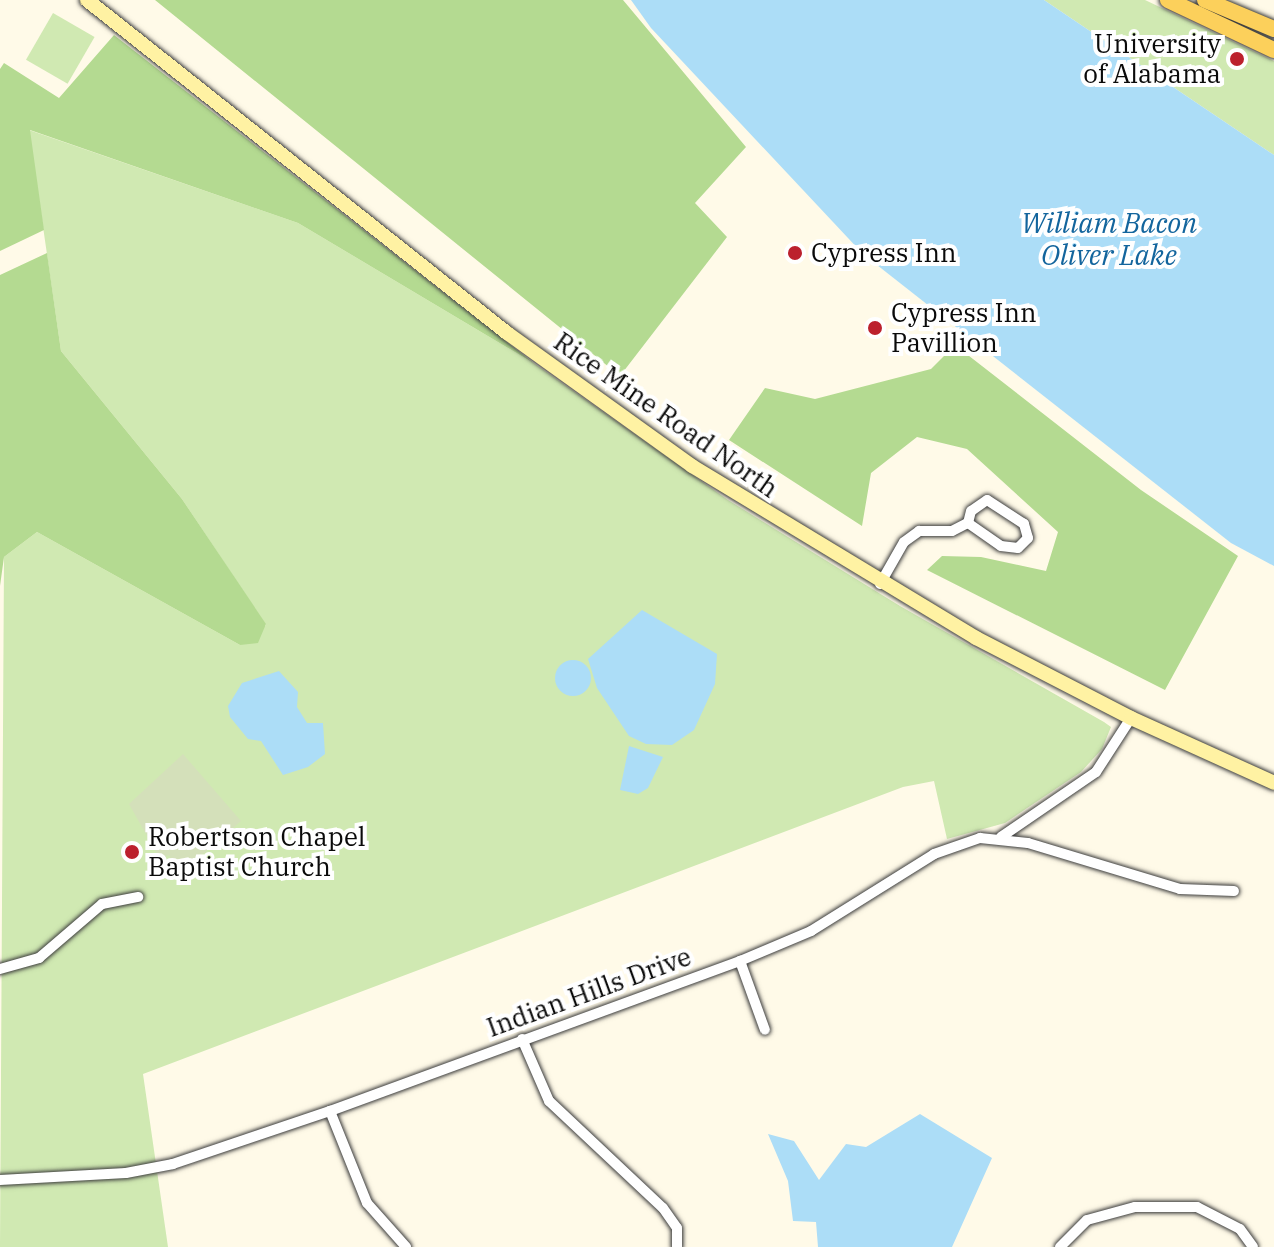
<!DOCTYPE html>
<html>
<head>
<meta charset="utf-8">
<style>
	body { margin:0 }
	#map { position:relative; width:1274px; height:1247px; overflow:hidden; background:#fffae8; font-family:"IBM Plex Serif",serif }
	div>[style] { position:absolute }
	.green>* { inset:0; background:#d0e9b2; transform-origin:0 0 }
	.forest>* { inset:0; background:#b4da91 }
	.cemetery>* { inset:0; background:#d4e0ba }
	.water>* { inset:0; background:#acddf7 }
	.round { border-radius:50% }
	.roads { filter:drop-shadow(0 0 2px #3d3d3d) drop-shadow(0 0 2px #3d3d3d) }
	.minor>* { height:10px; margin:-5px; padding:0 5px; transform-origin:5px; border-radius:5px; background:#fff }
	.secondary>* { height:14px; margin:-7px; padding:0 7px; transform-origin:7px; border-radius:7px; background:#fff2a3 }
	.primary>* { height:16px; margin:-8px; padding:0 8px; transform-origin:8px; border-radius:8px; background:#fcd05b }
	.dots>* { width:22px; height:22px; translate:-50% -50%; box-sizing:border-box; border:4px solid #fff; border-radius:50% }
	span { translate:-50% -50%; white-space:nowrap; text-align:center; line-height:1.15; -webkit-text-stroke:8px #fff; paint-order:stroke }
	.poi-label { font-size:26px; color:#0a0a0a }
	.right { translate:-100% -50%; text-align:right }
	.left { translate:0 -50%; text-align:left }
	.street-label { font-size:26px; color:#0a0a0a }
	.water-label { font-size:28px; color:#13659d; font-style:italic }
</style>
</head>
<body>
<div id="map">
	<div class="green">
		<div style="clip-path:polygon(1044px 0,1145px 0,1274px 61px,1274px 155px)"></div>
		<div style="left:53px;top:13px;width:48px;height:54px;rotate:30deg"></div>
		<div style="clip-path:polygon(29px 130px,298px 223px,535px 364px,728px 500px,900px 606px,1104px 722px,1111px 727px,1102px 749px,1081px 772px,1005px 823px,947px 839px,934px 781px,903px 787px,143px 1074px,168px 1247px,0 1247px,4px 557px,37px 532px,240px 645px,266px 625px,182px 499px,61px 351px)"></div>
	</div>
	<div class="forest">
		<div style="clip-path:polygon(155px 0,623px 0,746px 147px,695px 203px,727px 237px,620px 376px)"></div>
		<div style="clip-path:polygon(114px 35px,535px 364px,298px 223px,30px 130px,44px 230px,0 251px,0 69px,4px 63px,59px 98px)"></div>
		<div style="clip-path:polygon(47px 253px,61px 351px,182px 499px,266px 624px,258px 643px,240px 645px,37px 532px,4px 557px,0 586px,0 275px)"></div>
		<div style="clip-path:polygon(955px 345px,1141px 490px,1238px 556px,1165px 690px,927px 570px,942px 556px,981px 557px,1046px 571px,1058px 532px,967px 449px,917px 437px,871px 473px,862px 526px,729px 440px,765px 388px,815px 399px,931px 369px)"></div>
	</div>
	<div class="cemetery">
		<div style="clip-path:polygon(183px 754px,241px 821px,180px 874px,169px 855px,160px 859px,129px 804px)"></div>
	</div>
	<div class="water">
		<div style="clip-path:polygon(631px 0,1044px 0,1274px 155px,1274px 566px,1231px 543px,863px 254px,651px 28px)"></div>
		<div style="clip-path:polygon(642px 610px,717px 654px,715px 684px,694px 730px,672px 745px,646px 744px,629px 736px,597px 688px,588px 659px)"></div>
		<div class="round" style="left:555px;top:660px;width:36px;height:36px"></div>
		<div style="clip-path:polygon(279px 671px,298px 692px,297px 707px,307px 723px,323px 723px,325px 754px,308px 767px,283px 775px,261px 741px,248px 739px,230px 717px,228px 706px,242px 683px)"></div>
		<div style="clip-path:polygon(629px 746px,663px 757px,648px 788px,638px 794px,620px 790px)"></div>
		<div style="clip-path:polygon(920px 1114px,992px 1158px,952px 1247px,818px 1247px,816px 1222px,793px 1221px,788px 1181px,768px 1134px,794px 1141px,819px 1180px,846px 1144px,866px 1147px)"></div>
	</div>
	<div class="roads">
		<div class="minor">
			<div style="left:880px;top:584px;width:48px;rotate:-60.3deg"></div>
			<div style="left:904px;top:542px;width:19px;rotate:-36deg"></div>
			<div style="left:919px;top:531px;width:33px"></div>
			<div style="left:952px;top:531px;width:18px;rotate:-27deg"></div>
			<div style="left:968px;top:523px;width:40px;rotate:34.9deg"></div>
			<div style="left:1001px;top:546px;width:17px;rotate:7deg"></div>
			<div style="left:1018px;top:548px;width:14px;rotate:-45deg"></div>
			<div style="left:1028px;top:538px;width:15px;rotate:-106deg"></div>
			<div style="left:1024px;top:524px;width:44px;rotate:-147deg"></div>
			<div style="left:987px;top:500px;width:19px;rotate:145deg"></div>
			<div style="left:971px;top:511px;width:12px;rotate:104deg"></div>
			<div style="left:1001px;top:837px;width:115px;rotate:-34.4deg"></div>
			<div style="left:1096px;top:772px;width:64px;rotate:-57.1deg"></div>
			<div style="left:740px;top:961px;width:73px;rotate:70.1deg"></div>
			<div style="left:0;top:969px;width:41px;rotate:-15.8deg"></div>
			<div style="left:39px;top:958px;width:83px;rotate:-40.6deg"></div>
			<div style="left:102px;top:904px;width:37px;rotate:-11deg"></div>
			<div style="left:522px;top:1039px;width:68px;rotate:66.5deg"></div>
			<div style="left:549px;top:1101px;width:156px;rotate:43.2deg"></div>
			<div style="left:663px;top:1208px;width:24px;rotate:55deg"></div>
			<div style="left:677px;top:1228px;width:19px;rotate:90deg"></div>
			<div style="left:330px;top:1111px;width:99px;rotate:68.1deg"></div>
			<div style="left:367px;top:1203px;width:59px;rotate:48.4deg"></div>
			<div style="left:0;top:1180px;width:126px;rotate:-3.2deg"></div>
			<div style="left:126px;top:1173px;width:48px;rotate:-10.8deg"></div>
			<div style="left:173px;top:1164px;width:166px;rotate:-18.7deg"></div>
			<div style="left:330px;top:1111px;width:437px;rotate:-20.1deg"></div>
			<div style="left:740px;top:961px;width:77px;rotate:-22.9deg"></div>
			<div style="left:811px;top:931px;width:145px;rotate:-32deg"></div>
			<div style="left:934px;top:854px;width:49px;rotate:-19.2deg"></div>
			<div style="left:980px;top:838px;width:48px;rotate:5.9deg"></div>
			<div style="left:1028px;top:843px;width:159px;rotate:16.8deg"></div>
			<div style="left:1180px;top:889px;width:54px;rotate:2.1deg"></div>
			<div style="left:1060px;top:1247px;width:38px;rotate:-45deg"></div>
			<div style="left:1087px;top:1220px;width:50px;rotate:-15.2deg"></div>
			<div style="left:1135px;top:1207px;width:62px"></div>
			<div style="left:1197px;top:1207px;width:48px;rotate:27.1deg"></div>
			<div style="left:1240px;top:1229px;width:22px;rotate:54deg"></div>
		</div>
		<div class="secondary">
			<div style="left:87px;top:0;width:536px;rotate:38.41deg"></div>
			<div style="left:507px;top:333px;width:228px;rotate:35.7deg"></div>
			<div style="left:692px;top:466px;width:332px;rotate:31.2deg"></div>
			<div style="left:976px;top:638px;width:174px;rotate:27.3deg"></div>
			<div style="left:1131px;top:718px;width:157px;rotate:24.4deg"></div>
		</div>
		<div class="primary">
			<div style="left:1168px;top:0;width:117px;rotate:25.3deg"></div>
			<div style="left:1205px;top:0;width:75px;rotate:22.8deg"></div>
		</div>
	</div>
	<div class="dots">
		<div style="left:1237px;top:59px;background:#bc212d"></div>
		<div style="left:795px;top:253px;background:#bc212d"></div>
		<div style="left:875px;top:328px;background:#bc212d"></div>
		<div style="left:132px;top:852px;background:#bc212d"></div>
	</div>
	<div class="poi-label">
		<span class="right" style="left:1221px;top:59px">University<br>of Alabama</span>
		<span class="left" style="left:811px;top:253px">Cypress Inn</span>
		<span class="left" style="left:891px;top:328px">Cypress Inn<br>Pavillion</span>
		<span class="left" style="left:148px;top:852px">Robertson Chapel<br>Baptist Church</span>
	</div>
	<div class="street-label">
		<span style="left:666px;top:415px;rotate:35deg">Rice Mine Road North</span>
		<span style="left:589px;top:992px;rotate:-20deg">Indian Hills Drive</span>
	</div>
	<div class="water-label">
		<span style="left:1109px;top:239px">William Bacon<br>Oliver Lake</span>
	</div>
</div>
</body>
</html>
